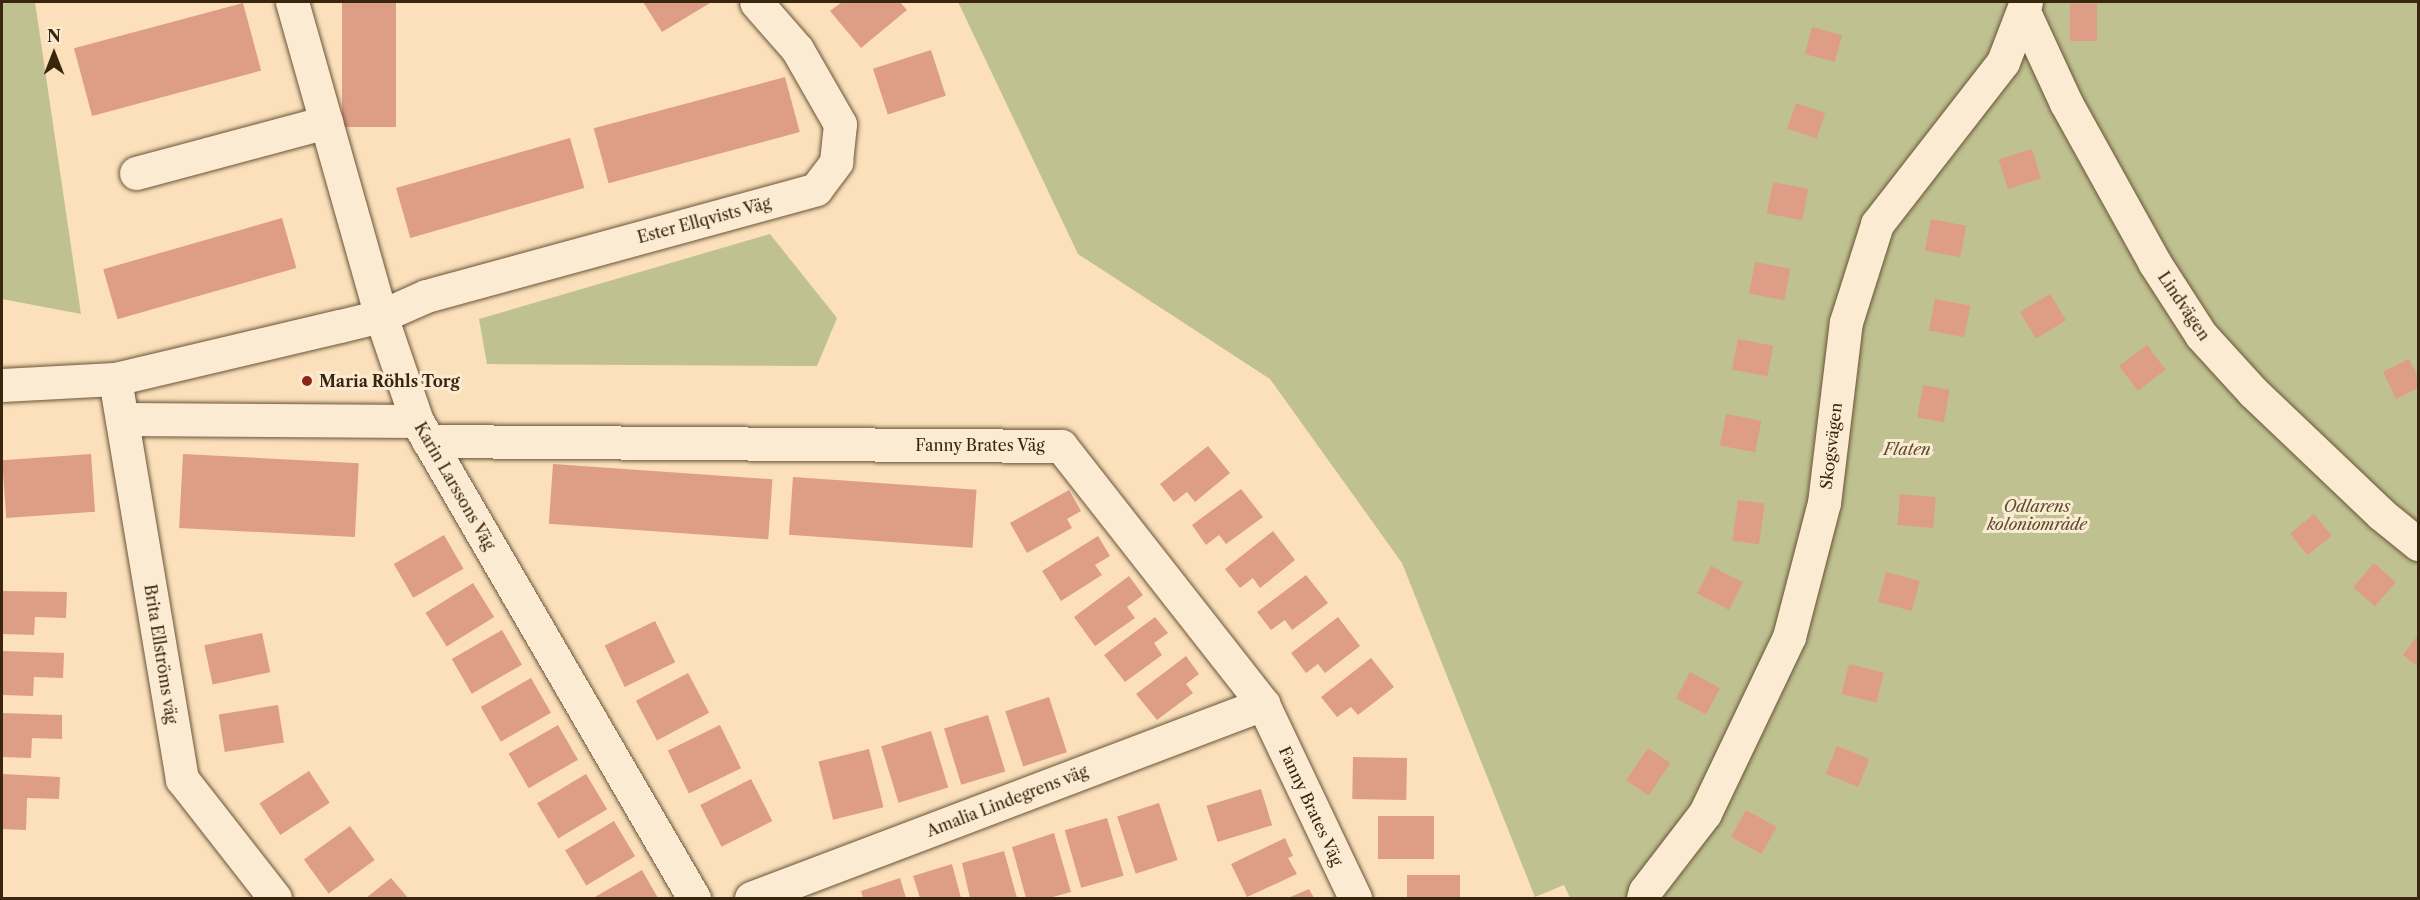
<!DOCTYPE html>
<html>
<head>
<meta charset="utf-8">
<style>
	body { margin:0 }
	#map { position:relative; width:2420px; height:900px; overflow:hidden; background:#fbe0bb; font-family:"Libre Caslon Text",serif }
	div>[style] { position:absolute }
	.green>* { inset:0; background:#bfc290 }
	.building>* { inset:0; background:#de9d87; transform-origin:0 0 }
	.roads { filter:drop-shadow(0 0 2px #6a5438) drop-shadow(0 0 2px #6a5438) }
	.minor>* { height:33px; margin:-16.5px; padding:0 16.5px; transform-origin:16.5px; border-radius:16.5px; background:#fcebd3 }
	.dots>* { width:16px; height:16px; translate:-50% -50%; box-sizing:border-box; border:3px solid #fcebd3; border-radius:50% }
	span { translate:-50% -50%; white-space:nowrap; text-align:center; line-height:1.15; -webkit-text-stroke:6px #fcebd3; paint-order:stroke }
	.street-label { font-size:16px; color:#3a260c }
	.poi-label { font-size:16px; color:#3a260c; font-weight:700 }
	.left { translate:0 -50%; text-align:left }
	.park-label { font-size:16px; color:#5b4d2d; font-style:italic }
	.frame { position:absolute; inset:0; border:3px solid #3a260c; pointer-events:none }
	.north { position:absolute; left:24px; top:24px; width:60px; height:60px; -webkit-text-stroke:4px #fcebd3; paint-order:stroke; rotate:0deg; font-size:16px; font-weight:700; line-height:24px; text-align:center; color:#3a260c }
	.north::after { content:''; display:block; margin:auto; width:21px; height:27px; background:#3a260c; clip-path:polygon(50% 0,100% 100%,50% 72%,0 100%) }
</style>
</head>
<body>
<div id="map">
	<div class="green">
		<div style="clip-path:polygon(2px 2px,35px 2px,81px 314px,2px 299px)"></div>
		<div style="clip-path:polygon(958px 2px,2418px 2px,2418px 898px,1570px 898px,1564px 885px,1535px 897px,1402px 563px,1270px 379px,1078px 254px)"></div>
		<div style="clip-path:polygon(770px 234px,837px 318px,817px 366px,487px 364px,479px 319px)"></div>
	</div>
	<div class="building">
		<div style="left:342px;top:2px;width:54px;height:125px"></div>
		<div style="clip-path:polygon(643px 2px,709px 2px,710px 3px,662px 32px)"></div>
		<div style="clip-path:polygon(842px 2px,900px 2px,907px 10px,861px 48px,830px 11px)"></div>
		<div style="left:243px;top:3px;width:70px;height:175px;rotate:75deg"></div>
		<div style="left:2070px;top:4px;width:27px;height:37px"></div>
		<div style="left:1812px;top:27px;width:31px;height:28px;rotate:15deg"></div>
		<div style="left:931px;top:50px;width:48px;height:61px;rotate:72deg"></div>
		<div style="left:785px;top:77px;width:57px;height:198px;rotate:75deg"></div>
		<div style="left:1796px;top:103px;width:31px;height:27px;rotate:19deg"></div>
		<div style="left:570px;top:138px;width:52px;height:181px;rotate:74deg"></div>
		<div style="left:2032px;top:149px;width:31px;height:35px;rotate:73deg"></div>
		<div style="left:1773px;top:182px;width:36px;height:32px;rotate:11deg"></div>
		<div style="left:282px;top:218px;width:52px;height:186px;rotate:74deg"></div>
		<div style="left:1931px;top:219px;width:36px;height:32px;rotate:11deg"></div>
		<div style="left:1755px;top:262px;width:36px;height:32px;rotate:11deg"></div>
		<div style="left:2050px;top:294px;width:31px;height:35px;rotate:59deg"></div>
		<div style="left:1935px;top:299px;width:36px;height:32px;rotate:11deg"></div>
		<div style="left:1738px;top:339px;width:36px;height:31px;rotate:11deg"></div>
		<div style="left:2147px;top:345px;width:31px;height:35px;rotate:53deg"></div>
		<div style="clip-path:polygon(2409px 359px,2418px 377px,2418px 388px,2396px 399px,2383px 372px)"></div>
		<div style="left:1923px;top:385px;width:27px;height:33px;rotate:10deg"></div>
		<div style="left:1726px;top:414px;width:36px;height:32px;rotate:11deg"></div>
		<div style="clip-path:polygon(1208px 446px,1230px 473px,1195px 502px,1187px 492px,1174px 502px,1160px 484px)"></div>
		<div style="left:91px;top:454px;width:58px;height:89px;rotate:86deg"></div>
		<div style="left:183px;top:454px;width:176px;height:74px;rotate:3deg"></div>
		<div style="left:553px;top:464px;width:220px;height:60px;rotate:4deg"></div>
		<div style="left:793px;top:477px;width:184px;height:58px;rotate:4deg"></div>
		<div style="clip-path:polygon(1241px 489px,1263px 517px,1226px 544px,1219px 535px,1206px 545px,1192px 525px)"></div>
		<div style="clip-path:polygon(1069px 490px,1081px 511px,1067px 519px,1072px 528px,1027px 553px,1010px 523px)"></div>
		<div style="left:1900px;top:494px;width:36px;height:31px;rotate:5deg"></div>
		<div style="left:1738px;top:500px;width:27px;height:41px;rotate:8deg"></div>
		<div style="left:2314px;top:514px;width:28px;height:31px;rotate:51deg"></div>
		<div style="clip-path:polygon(1273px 531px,1295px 560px,1260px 588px,1253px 578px,1240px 588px,1225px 569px)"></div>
		<div style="left:444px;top:535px;width:39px;height:58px;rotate:60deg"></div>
		<div style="clip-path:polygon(1098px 536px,1110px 556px,1095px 565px,1102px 575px,1061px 601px,1042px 571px)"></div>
		<div style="left:2374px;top:563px;width:29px;height:32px;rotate:41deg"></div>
		<div style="left:1711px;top:566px;width:36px;height:31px;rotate:27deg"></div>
		<div style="left:1886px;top:572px;width:35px;height:31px;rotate:15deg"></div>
		<div style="clip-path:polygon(1306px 575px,1328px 603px,1292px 630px,1285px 620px,1271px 630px,1257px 612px)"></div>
		<div style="clip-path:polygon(1129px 576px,1143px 595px,1127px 607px,1135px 618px,1095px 646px,1074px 617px)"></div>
		<div style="left:473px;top:583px;width:40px;height:56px;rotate:58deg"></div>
		<div style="clip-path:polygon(2px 591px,67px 592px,66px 618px,35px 617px,34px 635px,2px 634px)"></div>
		<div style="clip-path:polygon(1155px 617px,1168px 633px,1154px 643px,1162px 655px,1125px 682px,1104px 655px)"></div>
		<div style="clip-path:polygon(1338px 617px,1360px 646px,1325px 673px,1318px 664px,1306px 673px,1291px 653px)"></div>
		<div style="left:655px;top:621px;width:46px;height:56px;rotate:64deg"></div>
		<div style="left:502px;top:630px;width:40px;height:58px;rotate:60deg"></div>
		<div style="left:262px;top:633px;width:40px;height:59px;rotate:78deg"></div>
		<div style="clip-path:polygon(2418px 635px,2418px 667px,2403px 655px)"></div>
		<div style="clip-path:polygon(2px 651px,64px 653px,63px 678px,34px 677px,33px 696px,2px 695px)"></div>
		<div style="clip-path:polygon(1186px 656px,1199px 674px,1186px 684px,1193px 693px,1157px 720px,1136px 694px)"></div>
		<div style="clip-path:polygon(1371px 658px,1394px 687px,1358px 715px,1351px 707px,1337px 717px,1321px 697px)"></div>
		<div style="left:1849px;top:664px;width:36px;height:31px;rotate:14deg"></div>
		<div style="left:1690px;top:672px;width:34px;height:30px;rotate:28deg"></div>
		<div style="left:688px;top:673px;width:45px;height:59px;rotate:62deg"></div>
		<div style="left:531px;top:678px;width:40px;height:58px;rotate:60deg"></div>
		<div style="left:1049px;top:697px;width:58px;height:46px;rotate:72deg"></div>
		<div style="left:278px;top:705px;width:38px;height:60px;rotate:81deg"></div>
		<div style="clip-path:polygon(2px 713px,62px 715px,62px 739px,32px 738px,31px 758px,2px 757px)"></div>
		<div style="left:988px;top:715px;width:59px;height:46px;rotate:73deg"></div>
		<div style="left:558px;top:725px;width:40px;height:57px;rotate:60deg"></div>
		<div style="left:720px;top:725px;width:48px;height:58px;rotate:64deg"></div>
		<div style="left:931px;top:731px;width:59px;height:52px;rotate:73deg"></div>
		<div style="left:1837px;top:746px;width:35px;height:30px;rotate:22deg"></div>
		<div style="left:1648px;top:748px;width:27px;height:39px;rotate:34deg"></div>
		<div style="left:869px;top:749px;width:60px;height:52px;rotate:76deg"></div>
		<div style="left:1353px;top:757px;width:54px;height:42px;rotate:1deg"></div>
		<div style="left:309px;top:771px;width:38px;height:59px;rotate:57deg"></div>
		<div style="clip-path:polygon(2px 774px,60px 777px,59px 799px,27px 798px,26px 830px,2px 829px)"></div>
		<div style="left:586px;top:774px;width:41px;height:57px;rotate:59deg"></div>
		<div style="left:751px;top:779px;width:47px;height:57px;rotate:63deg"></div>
		<div style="left:1261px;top:789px;width:38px;height:57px;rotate:73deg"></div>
		<div style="left:1159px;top:803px;width:60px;height:44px;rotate:72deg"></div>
		<div style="left:1746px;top:810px;width:35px;height:31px;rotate:29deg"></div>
		<div style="left:1378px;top:816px;width:56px;height:43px"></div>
		<div style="left:1107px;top:818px;width:60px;height:44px;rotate:74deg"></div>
		<div style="left:614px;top:821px;width:41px;height:57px;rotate:59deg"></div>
		<div style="left:350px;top:826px;width:42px;height:57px;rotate:54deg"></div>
		<div style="clip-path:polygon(1054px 833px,1071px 892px,1049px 898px,1026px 898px,1012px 847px)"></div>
		<div style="clip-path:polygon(1285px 838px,1293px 856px,1288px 858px,1297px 874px,1247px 897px,1231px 864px)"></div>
		<div style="clip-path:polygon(1004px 851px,1017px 898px,970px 898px,962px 863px)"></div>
		<div style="clip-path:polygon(952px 864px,961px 898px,920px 898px,913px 876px)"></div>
		<div style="clip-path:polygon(642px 870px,658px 898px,593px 898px)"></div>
		<div style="left:1407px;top:875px;width:53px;height:23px"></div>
		<div style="clip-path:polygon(391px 878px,408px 898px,366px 898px)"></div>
		<div style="clip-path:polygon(900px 878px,906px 898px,863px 898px,861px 891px)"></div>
		<div style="clip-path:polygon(1309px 889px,1314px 898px,1288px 898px)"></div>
	</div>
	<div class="roads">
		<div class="minor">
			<div style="left:292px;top:2px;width:326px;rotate:74.2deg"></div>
			<div style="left:381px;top:316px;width:111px;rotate:71.1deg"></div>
			<div style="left:417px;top:421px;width:552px;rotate:59.86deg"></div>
			<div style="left:2024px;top:12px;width:100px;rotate:65.2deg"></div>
			<div style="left:2066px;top:103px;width:182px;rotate:61deg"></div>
			<div style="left:2154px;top:262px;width:87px;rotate:57.2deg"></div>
			<div style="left:2201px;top:335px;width:77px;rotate:47.6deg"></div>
			<div style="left:2253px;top:392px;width:177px;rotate:43.6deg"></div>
			<div style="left:2381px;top:514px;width:48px;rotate:39deg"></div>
			<div style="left:136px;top:173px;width:197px;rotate:-15deg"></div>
			<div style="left:115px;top:379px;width:406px;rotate:80.5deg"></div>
			<div style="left:182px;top:779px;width:151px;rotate:52deg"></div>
			<div style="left:2px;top:385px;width:113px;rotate:-3deg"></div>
			<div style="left:115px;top:379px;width:231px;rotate:-13.3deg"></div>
			<div style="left:340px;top:326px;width:42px;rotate:-13.7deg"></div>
			<div style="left:381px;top:316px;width:49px;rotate:-24deg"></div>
			<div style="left:426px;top:296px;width:404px;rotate:-15.3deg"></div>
			<div style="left:816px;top:189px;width:34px;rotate:-53deg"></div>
			<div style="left:836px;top:162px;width:38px;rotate:-84deg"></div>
			<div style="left:840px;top:124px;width:86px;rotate:-119.8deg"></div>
			<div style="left:797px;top:49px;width:62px;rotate:-131.1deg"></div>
			<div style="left:122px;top:419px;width:295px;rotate:0.4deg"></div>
			<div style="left:428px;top:441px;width:633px;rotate:0.45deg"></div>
			<div style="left:1061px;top:446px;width:328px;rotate:51.9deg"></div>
			<div style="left:1263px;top:704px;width:215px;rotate:64.6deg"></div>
			<div style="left:751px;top:898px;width:548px;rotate:-20.75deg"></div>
			<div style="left:1643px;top:898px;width:7px;rotate:-74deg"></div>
			<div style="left:1645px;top:891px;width:98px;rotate:-52.4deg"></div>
			<div style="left:1705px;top:813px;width:195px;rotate:-64.5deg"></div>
			<div style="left:1789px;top:637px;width:138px;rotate:-75.4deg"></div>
			<div style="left:1824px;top:503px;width:182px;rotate:-83.1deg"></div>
			<div style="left:1846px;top:322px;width:103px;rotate:-72.4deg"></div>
			<div style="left:1877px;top:224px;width:205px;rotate:-52.1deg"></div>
			<div style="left:2003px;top:62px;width:64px;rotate:-69deg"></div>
		</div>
	</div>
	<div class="dots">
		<div style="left:307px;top:381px;background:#8f2418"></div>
	</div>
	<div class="street-label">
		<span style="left:704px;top:220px;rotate:-15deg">Ester Ellqvists Väg</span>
		<span style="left:2184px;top:306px;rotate:56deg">Lindvägen</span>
		<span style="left:980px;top:445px">Fanny Brates Väg</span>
		<span style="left:1831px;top:446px;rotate:-83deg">Skogsvägen</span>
		<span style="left:455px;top:486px;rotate:60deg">Karin Larssons Väg</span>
		<span style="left:161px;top:654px;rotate:81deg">Brita Ellströms väg</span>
		<span style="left:1007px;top:801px;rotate:-21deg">Amalia Lindegrens väg</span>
		<span style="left:1311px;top:806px;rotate:65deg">Fanny Brates Väg</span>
	</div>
	<div class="poi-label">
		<span class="left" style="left:319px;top:381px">Maria Röhls Torg</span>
	</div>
	<div class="park-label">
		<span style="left:1907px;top:449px">Flaten</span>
		<span style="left:2037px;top:515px">Odlarens<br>koloniområde</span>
	</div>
	<div class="frame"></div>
	<div class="north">N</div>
</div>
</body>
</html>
